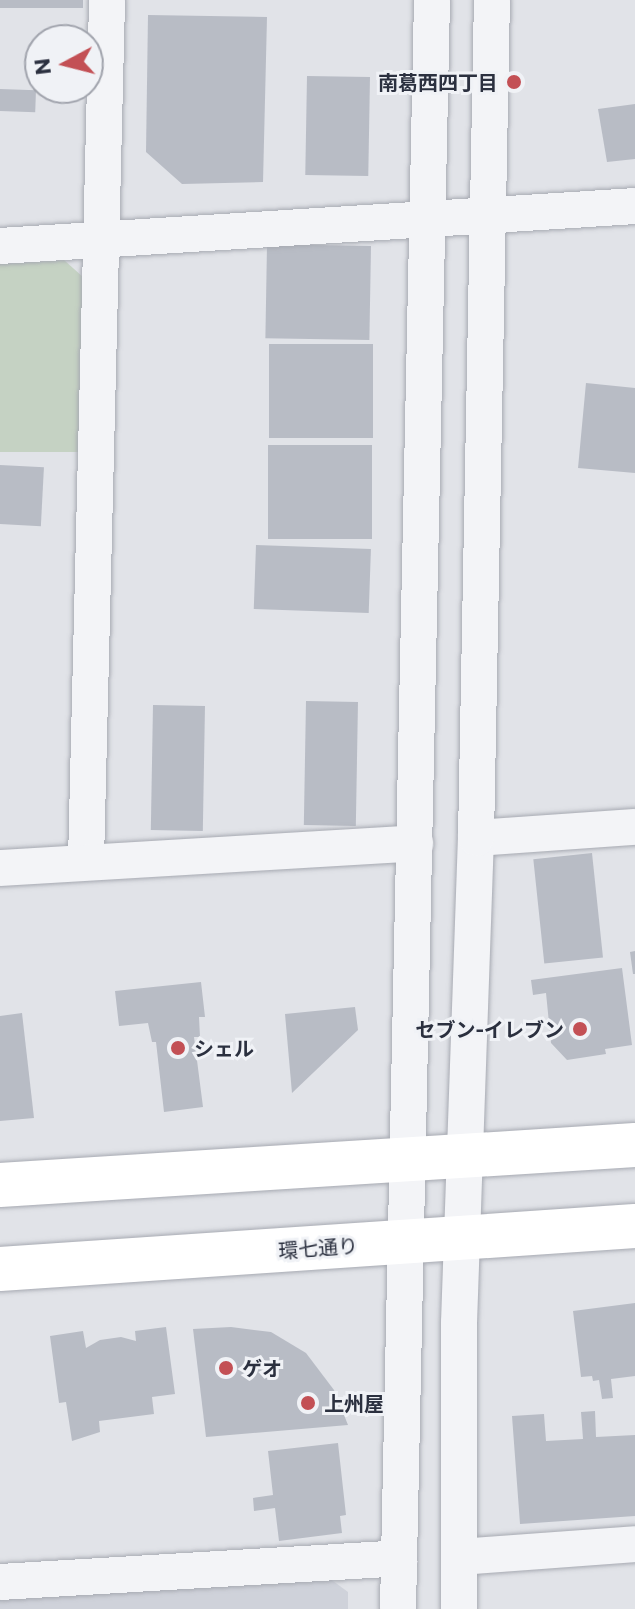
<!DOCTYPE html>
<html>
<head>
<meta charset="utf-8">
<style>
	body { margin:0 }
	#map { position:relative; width:635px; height:1609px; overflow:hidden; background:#e1e3e8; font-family:Commissioner,"Noto Sans JP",sans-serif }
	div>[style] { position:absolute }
	.built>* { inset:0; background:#cfd2da }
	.green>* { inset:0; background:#c5d2c3 }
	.building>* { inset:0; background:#b8bcc5; transform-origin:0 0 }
	.roads { filter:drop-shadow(0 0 2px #a7aab2) drop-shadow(0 0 2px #a7aab2) }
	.minor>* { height:36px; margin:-18px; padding:0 18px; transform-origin:18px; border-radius:18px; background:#f3f4f7 }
	.major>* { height:44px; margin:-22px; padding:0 22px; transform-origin:22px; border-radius:22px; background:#fff }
	.dots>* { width:22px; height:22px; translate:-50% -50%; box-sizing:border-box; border:4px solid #f0f2f6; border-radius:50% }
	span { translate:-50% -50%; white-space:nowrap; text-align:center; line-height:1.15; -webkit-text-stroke:6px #f0f2f6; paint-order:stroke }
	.poi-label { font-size:20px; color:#2b303f; font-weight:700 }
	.right { translate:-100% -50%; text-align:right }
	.left { translate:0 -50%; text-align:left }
	.street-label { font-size:20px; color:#2b303f }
	.north { position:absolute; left:24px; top:24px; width:80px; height:80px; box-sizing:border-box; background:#f0f2f6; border:2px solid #a1a4ad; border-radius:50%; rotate:263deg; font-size:22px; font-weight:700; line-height:32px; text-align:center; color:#2b303f }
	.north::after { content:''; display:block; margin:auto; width:28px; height:36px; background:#c35055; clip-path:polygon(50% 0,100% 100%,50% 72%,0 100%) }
</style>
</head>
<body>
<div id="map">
	<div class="built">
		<div style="clip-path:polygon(329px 1578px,348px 1592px,348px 1609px,0 1609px,0 1600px)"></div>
	</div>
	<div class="green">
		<div style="clip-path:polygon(64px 260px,83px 277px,79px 452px,0 452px,0 264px)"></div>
	</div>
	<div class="building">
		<div style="left:0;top:0;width:83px;height:8px"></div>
		<div style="clip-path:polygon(148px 15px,267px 17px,263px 182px,182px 184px,146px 152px)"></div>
		<div style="left:307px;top:76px;width:63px;height:99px;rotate:1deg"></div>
		<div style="left:0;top:89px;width:36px;height:22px;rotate:2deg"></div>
		<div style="clip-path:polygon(635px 104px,635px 159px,607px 162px,598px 109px)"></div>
		<div style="left:371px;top:246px;width:94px;height:104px;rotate:91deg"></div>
		<div style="left:373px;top:344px;width:94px;height:104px;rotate:90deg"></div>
		<div style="clip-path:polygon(586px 383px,635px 388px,635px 473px,578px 468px)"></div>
		<div style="left:372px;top:445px;width:94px;height:104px;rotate:90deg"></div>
		<div style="left:0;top:465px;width:44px;height:59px;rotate:3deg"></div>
		<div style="left:256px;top:545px;width:115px;height:64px;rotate:2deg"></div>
		<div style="left:306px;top:701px;width:52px;height:124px;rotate:1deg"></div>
		<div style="left:153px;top:705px;width:52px;height:125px;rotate:1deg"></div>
		<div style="left:592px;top:853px;width:105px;height:59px;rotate:84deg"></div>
		<div style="clip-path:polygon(635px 951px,635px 974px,633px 974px,630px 952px)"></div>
		<div style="clip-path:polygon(622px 968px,632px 1045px,605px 1049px,606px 1054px,567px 1060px,551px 1043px,546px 993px,533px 995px,531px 980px)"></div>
		<div style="clip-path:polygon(201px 982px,205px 1017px,199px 1017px,200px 1037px,194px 1037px,203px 1107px,164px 1112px,156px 1042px,152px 1042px,148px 1023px,119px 1026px,115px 991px)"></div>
		<div style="clip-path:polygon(355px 1007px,358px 1030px,292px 1093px,285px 1014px)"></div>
		<div style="clip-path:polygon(22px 1013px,34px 1118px,0 1121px,0 1016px)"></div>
		<div style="clip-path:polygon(635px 1303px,635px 1376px,611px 1379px,613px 1398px,602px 1399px,599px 1380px,593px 1381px,592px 1376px,581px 1377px,573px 1311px)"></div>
		<div style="clip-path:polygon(166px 1327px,175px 1394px,152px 1397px,154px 1414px,99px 1421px,100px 1432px,72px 1441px,66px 1402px,59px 1403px,50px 1336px,83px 1331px,86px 1348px,100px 1340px,121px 1337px,136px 1341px,135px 1331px)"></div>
		<div style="clip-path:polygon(231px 1327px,271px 1332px,306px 1353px,334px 1390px,348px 1425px,206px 1437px,193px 1329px)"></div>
		<div style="clip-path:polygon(595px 1411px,596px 1437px,635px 1435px,635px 1516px,520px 1524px,512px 1416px,544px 1414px,546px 1441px,583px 1439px,581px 1412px)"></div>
		<div style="clip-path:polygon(338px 1443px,346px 1515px,340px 1516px,342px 1533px,279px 1541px,275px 1508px,254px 1511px,253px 1498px,273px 1495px,268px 1451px)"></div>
	</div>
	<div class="roads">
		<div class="minor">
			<div style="left:0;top:246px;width:636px;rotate:-3.6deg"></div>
			<div style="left:476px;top:838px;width:159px;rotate:-4deg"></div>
			<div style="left:86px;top:861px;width:861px;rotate:-88.6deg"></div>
			<div style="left:0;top:868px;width:416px;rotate:-3.4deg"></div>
			<div style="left:460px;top:1557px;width:175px;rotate:-4.2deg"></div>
			<div style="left:0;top:1582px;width:400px;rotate:-3.4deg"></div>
			<div style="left:398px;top:1609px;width:1609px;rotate:-88.79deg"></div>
			<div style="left:459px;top:1609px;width:286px;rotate:-90deg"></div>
			<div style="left:459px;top:1323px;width:485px;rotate:-88deg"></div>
			<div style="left:476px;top:838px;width:838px;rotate:-88.91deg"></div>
		</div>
		<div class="major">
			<div style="left:0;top:1185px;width:636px;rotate:-3.6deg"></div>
			<div style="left:0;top:1269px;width:636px;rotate:-3.87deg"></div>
		</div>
	</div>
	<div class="dots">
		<div style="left:514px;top:82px;background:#c35055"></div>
		<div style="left:580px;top:1029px;background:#c35055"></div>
		<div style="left:178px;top:1048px;background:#c35055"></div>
		<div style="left:226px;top:1368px;background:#c35055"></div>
		<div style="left:308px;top:1403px;background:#c35055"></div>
	</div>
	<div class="poi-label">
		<span class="right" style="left:498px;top:82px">南葛西四丁目</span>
		<span class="right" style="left:564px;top:1029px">セブン-イレブン</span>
		<span class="left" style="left:194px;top:1048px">シェル</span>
		<span class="left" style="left:242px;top:1368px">ゲオ</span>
		<span class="left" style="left:324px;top:1403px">上州屋</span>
	</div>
	<div class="street-label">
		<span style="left:318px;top:1248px;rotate:-4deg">環七通り</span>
	</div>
	<div class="north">N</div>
</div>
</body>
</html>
